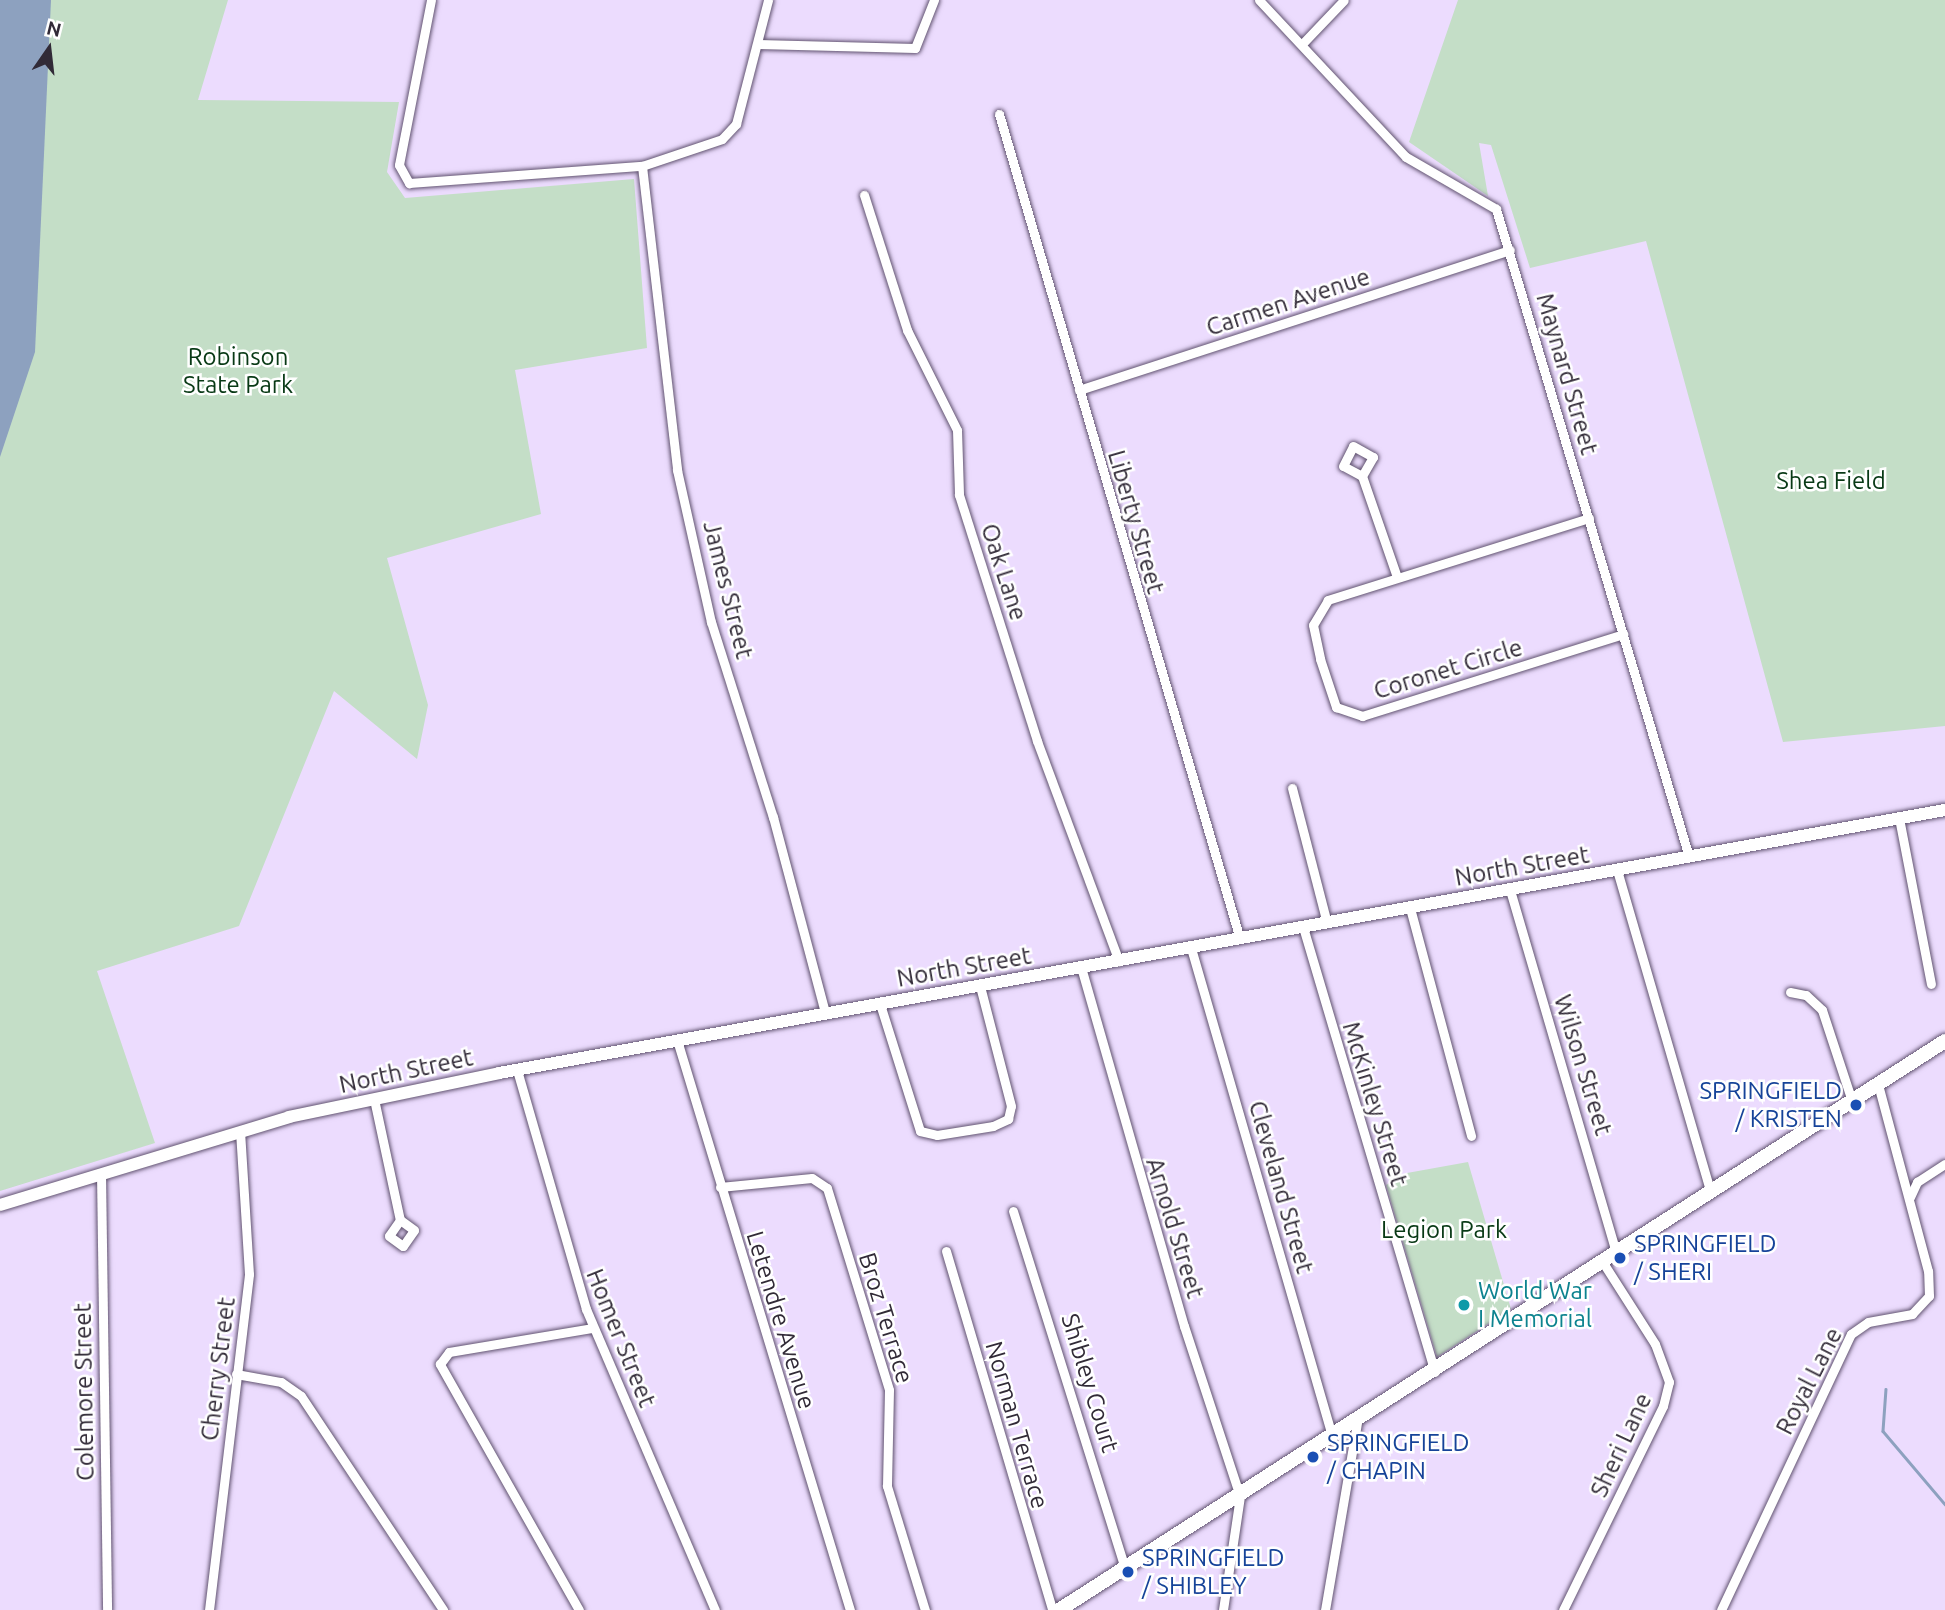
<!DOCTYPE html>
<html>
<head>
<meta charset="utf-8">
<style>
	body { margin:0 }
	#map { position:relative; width:1945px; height:1610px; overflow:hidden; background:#ecdcfe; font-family:Ubuntu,sans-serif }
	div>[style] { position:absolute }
	.green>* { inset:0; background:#c4dec7 }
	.water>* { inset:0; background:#8da1bf }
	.stream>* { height:2.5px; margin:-1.25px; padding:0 1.25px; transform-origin:1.25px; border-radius:1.25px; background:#8da1bf }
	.roads { filter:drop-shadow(0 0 2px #615370) drop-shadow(0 0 2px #615370) }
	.street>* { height:9px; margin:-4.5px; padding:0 4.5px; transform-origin:4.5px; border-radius:4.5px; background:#fff }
	.secondary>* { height:12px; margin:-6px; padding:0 6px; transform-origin:6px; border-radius:6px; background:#fff }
	.primary>* { height:14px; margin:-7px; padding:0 7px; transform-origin:7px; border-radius:7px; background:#fff }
	.dots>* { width:19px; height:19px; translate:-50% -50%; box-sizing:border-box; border:4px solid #fff; border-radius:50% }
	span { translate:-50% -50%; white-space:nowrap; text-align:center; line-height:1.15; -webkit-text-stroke:5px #fff; paint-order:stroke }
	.street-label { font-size:24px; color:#312a37 }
	.park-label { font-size:24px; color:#083915 }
	.transit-label { font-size:24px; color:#164399 }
	.right { translate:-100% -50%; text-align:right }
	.left { translate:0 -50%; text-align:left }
	.culture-label { font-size:24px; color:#0d838f }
	.north { position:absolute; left:14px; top:14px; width:70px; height:70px; -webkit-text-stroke:5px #fff; paint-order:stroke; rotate:14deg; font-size:19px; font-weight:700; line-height:28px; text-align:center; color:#312a37 }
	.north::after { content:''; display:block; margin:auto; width:24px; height:32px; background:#312a37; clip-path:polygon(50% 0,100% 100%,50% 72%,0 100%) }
</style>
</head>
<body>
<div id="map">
	<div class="green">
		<div style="clip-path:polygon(9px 0,228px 0,198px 100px,399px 102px,387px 172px,405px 198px,634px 179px,647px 348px,515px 370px,541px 514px,387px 558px,428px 705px,417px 759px,334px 691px,239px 926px,97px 971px,155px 1143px,0 1191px,0 50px)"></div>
		<div style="clip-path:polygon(1458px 0,1945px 0,1945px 726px,1783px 742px,1646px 241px,1530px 268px,1491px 145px,1479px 143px,1488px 196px,1409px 142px)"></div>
		<div style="clip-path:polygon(1468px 1162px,1511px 1309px,1437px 1357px,1386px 1185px,1407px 1173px)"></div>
	</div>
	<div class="water">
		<div style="clip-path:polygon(0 0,51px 0,35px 352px,0 457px)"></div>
	</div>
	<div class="stream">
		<div style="left:1886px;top:1389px;width:42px;rotate:94.1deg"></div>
		<div style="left:1883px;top:1431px;width:96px;rotate:49.7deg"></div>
	</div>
	<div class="roads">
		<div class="street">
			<div style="left:431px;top:0;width:168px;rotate:101deg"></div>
			<div style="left:399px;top:165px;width:21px;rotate:61deg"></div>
			<div style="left:409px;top:183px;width:234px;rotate:-4.2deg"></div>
			<div style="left:642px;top:166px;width:84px;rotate:-18.6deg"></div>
			<div style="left:722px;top:139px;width:21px;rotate:-47deg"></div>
			<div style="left:736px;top:124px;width:128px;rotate:-75.5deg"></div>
			<div style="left:1259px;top:0;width:215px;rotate:46.9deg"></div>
			<div style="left:1406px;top:157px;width:104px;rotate:30deg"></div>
			<div style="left:1496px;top:209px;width:676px;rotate:73.41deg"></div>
			<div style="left:1303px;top:43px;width:59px;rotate:-46.4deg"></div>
			<div style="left:758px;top:44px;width:157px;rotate:1.5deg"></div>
			<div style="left:915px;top:48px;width:52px;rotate:-68.4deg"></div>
			<div style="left:999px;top:114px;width:859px;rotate:73.72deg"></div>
			<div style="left:642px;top:166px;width:306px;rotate:83.4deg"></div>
			<div style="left:677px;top:470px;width:156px;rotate:77.4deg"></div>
			<div style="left:711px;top:622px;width:205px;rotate:72.4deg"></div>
			<div style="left:773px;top:817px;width:203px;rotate:75.1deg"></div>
			<div style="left:864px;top:195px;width:142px;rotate:72.3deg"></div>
			<div style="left:907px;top:330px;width:112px;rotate:63.4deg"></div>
			<div style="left:957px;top:430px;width:65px;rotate:88.2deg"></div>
			<div style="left:959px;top:495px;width:258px;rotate:72.4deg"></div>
			<div style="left:1037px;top:741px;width:235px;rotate:69.6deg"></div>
			<div style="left:1079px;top:390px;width:453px;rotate:-18deg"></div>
			<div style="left:1362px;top:476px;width:21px;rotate:-152deg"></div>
			<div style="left:1343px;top:466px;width:22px;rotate:-63deg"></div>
			<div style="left:1353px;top:446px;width:23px;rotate:29deg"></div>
			<div style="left:1373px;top:457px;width:22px;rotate:120deg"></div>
			<div style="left:1362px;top:476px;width:107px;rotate:70.9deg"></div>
			<div style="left:1589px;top:518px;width:274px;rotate:162.6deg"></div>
			<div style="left:1328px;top:600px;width:29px;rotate:121deg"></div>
			<div style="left:1313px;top:625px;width:35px;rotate:78deg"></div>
			<div style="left:1320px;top:659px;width:51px;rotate:71.6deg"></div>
			<div style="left:1336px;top:707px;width:28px;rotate:19deg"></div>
			<div style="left:1362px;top:716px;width:274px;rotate:-17.4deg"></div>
			<div style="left:1292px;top:788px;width:139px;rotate:75.5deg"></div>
			<div style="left:1899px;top:818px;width:169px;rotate:79.1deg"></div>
			<div style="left:1617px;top:870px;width:336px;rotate:73.8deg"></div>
			<div style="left:1510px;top:890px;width:377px;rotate:73.7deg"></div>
			<div style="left:1410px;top:908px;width:236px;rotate:75deg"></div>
			<div style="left:1303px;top:927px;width:464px;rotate:73.5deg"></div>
			<div style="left:1191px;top:948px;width:508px;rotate:73.88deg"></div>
			<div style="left:1081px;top:967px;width:373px;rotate:74deg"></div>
			<div style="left:1184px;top:1326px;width:179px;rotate:71.8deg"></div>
			<div style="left:1240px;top:1496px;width:115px;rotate:98.5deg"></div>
			<div style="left:1790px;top:992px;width:16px;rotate:11deg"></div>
			<div style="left:1806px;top:995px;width:22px;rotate:43deg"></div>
			<div style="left:1822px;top:1010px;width:96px;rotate:71.8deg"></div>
			<div style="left:880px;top:1004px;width:133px;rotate:72.5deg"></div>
			<div style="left:920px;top:1131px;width:17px;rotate:13deg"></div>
			<div style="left:937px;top:1135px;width:57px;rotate:-9.1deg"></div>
			<div style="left:993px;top:1126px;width:17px;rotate:-25deg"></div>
			<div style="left:1008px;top:1119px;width:13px;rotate:-77deg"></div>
			<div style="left:1011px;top:1106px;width:124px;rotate:-104.5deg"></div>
			<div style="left:677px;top:1040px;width:596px;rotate:73.12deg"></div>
			<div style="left:517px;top:1070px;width:249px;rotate:73.9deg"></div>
			<div style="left:586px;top:1309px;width:327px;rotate:66.8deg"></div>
			<div style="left:374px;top:1099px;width:124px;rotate:77.9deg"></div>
			<div style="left:400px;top:1220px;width:19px;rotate:125deg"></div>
			<div style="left:389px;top:1236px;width:17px;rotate:36deg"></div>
			<div style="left:403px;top:1246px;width:19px;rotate:-55deg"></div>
			<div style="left:414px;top:1230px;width:17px;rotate:-144deg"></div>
			<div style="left:101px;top:1173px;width:437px;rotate:89.2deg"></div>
			<div style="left:720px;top:1187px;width:92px;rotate:-5.6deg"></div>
			<div style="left:812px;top:1178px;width:18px;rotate:34deg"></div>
			<div style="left:827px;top:1188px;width:211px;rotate:72.9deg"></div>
			<div style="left:889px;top:1390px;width:96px;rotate:91.2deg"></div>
			<div style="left:887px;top:1486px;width:130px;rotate:73deg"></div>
			<div style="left:1910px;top:1197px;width:17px;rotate:-65deg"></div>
			<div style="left:1917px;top:1182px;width:33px;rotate:-33deg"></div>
			<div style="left:1013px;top:1211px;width:374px;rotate:72.6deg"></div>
			<div style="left:946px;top:1251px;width:374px;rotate:73.5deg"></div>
			<div style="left:236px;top:1374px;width:46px;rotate:10.1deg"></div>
			<div style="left:281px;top:1382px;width:24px;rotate:35deg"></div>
			<div style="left:301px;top:1396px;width:257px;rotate:56.4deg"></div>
			<div style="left:209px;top:1610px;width:338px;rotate:-83.2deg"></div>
			<div style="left:249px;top:1274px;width:143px;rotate:-93.6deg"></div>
			<div style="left:579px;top:1610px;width:283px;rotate:-119.5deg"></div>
			<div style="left:440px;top:1364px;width:15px;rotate:-53deg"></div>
			<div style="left:449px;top:1352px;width:146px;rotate:-9.5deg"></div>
			<div style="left:1325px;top:1610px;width:190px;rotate:-80.3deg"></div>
			<div style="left:1563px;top:1610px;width:227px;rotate:-63.9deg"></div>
			<div style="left:1663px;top:1406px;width:25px;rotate:-76deg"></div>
			<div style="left:1669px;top:1382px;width:40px;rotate:-110.2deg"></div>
			<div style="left:1655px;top:1344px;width:98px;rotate:-122.6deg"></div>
			<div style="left:1721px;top:1610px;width:305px;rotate:-64.8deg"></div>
			<div style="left:1851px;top:1334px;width:21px;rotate:-35deg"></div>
			<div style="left:1868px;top:1322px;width:45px;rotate:-10.3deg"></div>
			<div style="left:1912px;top:1314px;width:25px;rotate:-47deg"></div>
			<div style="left:1929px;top:1296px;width:25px;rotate:-92deg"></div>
			<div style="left:1928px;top:1271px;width:193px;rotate:-105deg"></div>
		</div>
		<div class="secondary">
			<div style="left:0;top:1205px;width:302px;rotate:-16.9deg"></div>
			<div style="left:289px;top:1117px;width:215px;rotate:-11.8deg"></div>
			<div style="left:499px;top:1073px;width:1470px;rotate:-10.31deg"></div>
		</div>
		<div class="primary">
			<div style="left:1059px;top:1610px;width:1053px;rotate:-32.71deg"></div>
		</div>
	</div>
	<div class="dots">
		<div style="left:1856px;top:1105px;background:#1a4fb4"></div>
		<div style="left:1620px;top:1258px;background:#1a4fb4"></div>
		<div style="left:1464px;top:1305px;background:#0f9aa8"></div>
		<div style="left:1313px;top:1457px;background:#1a4fb4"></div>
		<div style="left:1128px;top:1572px;background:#1a4fb4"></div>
	</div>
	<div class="street-label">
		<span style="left:1288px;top:302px;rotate:-18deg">Carmen Avenue</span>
		<span style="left:1567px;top:374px;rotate:74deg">Maynard Street</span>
		<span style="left:1136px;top:522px;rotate:74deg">Liberty Street</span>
		<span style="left:1004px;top:572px;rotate:72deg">Oak Lane</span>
		<span style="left:728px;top:590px;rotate:76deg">James Street</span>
		<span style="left:1448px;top:669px;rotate:-17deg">Coronet Circle</span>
		<span style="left:1522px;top:866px;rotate:-10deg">North Street</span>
		<span style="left:964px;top:967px;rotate:-10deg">North Street</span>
		<span style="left:1583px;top:1065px;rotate:73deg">Wilson Street</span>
		<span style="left:406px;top:1071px;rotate:-12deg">North Street</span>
		<span style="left:1375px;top:1104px;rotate:73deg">McKinley Street</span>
		<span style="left:1281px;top:1187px;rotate:74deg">Cleveland Street</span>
		<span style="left:1175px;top:1228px;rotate:73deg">Arnold Street</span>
		<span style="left:886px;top:1318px;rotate:73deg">Broz Terrace</span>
		<span style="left:781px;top:1320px;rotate:73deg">Letendre Avenue</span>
		<span style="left:621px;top:1338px;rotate:68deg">Homer Street</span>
		<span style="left:218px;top:1369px;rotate:-83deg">Cherry Street</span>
		<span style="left:1809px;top:1381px;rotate:-63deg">Royal Lane</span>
		<span style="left:1090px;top:1383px;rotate:73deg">Shibley Court</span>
		<span style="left:84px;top:1392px;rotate:-91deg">Colemore Street</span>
		<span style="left:1017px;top:1425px;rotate:74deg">Norman Terrace</span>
		<span style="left:1621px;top:1445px;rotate:-65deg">Sheri Lane</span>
	</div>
	<div class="park-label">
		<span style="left:238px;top:371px">Robinson<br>State Park</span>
		<span style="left:1831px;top:481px">Shea Field</span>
		<span style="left:1444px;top:1230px">Legion Park</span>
	</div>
	<div class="transit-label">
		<span class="right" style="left:1842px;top:1105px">SPRINGFIELD<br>/ KRISTEN</span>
		<span class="left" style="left:1634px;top:1258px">SPRINGFIELD<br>/ SHERI</span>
		<span class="left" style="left:1327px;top:1457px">SPRINGFIELD<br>/ CHAPIN</span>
		<span class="left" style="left:1142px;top:1572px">SPRINGFIELD<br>/ SHIBLEY</span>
	</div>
	<div class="culture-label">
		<span class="left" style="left:1478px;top:1305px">World War<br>I Memorial</span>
	</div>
	<div class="north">N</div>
</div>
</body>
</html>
